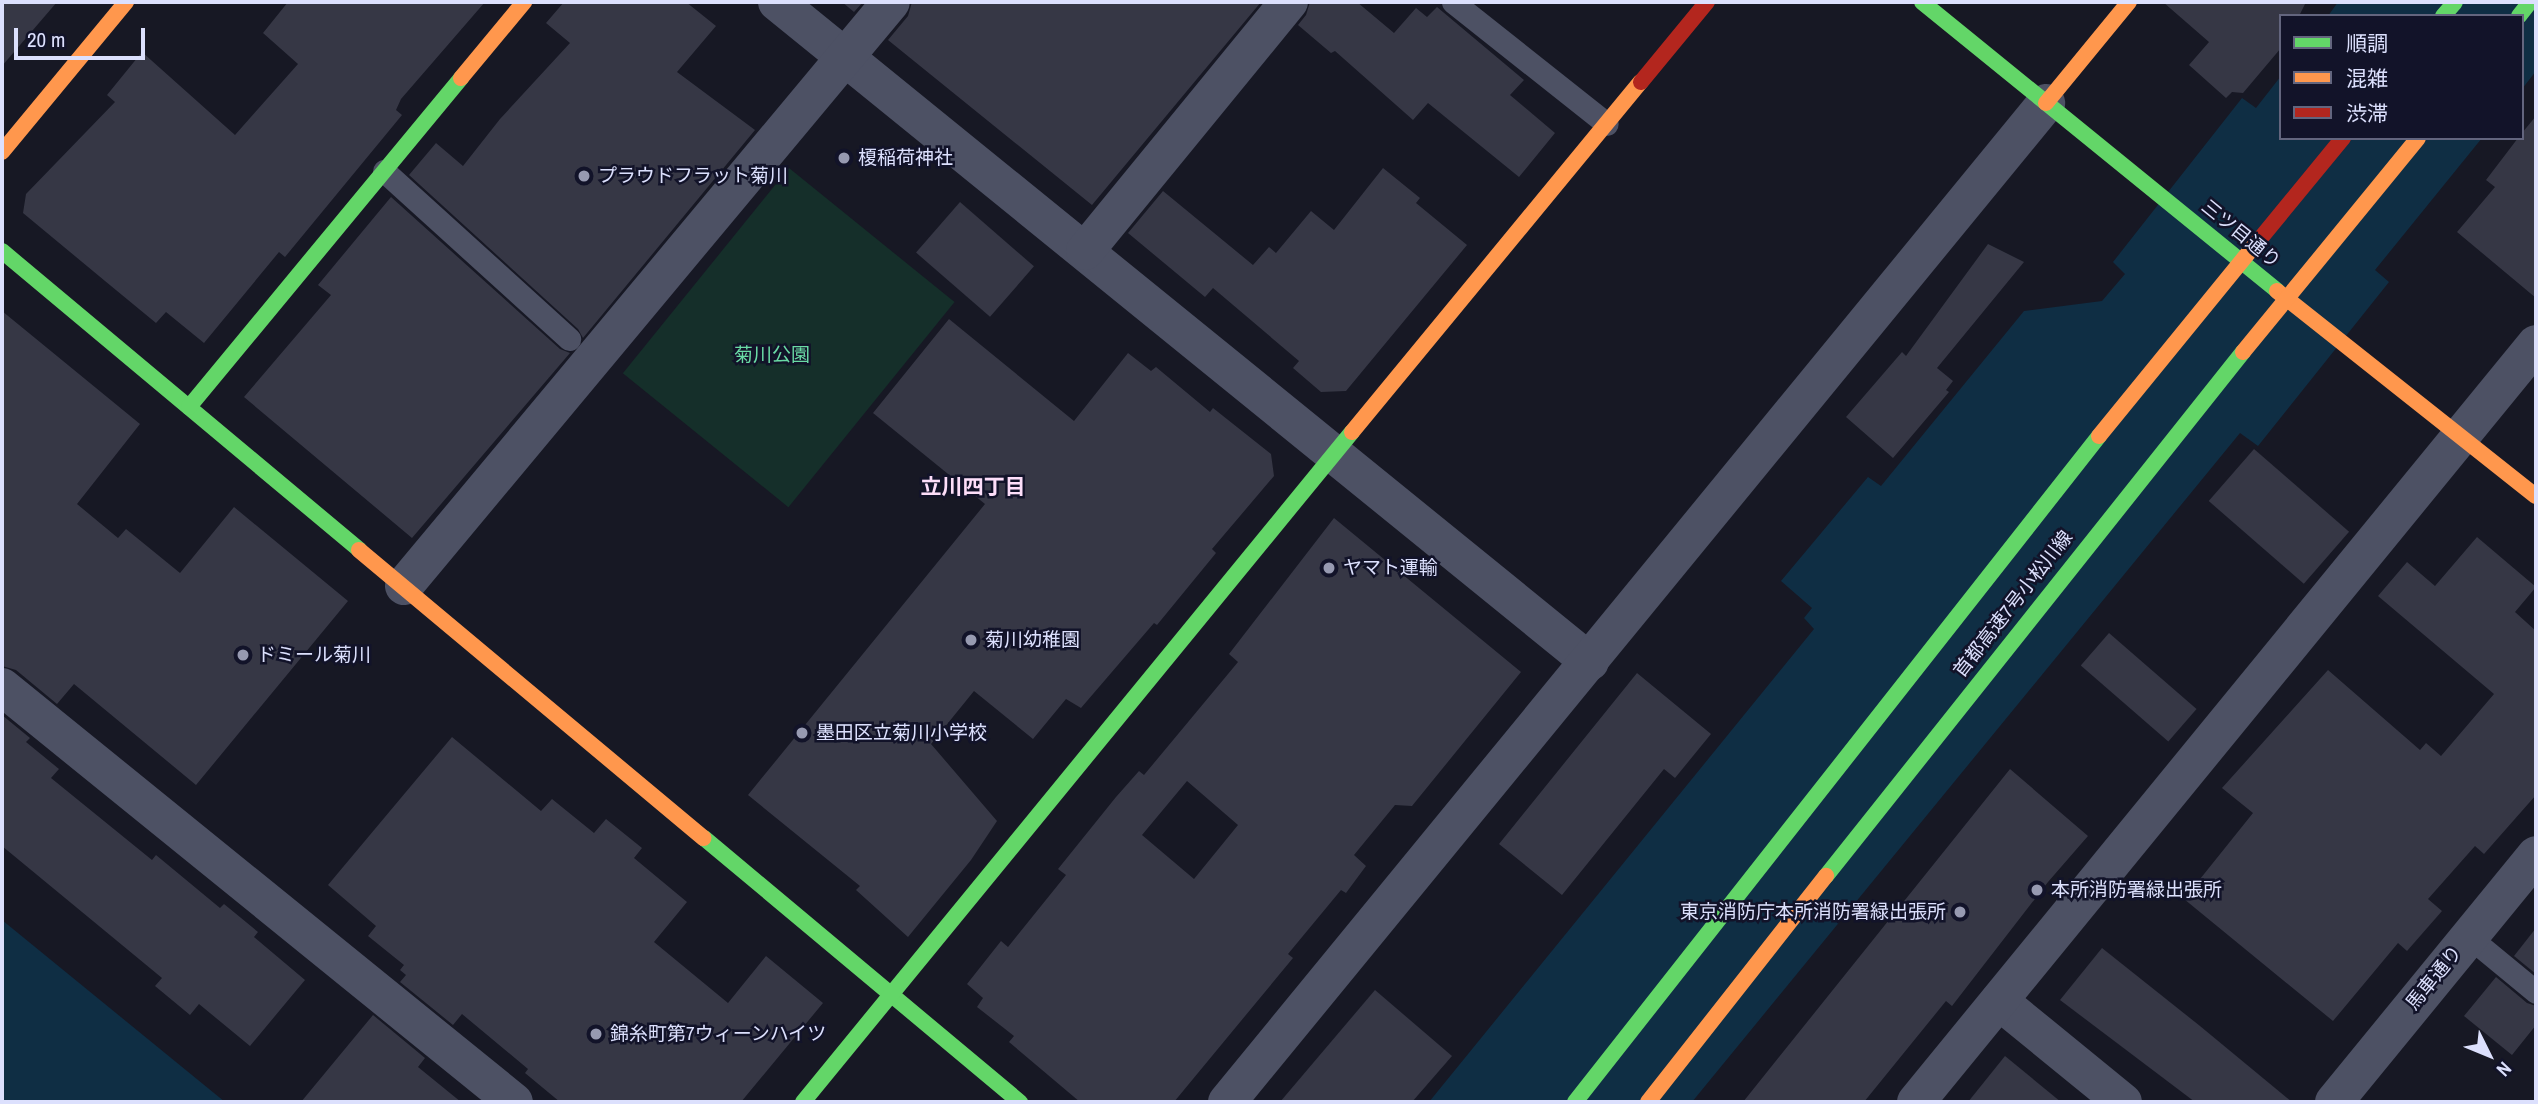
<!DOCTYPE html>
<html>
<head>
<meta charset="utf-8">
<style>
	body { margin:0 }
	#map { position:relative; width:2538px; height:1104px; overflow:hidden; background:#171824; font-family:"Archivo Narrow","Noto Sans JP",sans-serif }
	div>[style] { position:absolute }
	.green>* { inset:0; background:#152f2a; transform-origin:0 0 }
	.water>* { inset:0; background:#0f2e44 }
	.building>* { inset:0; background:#363745; transform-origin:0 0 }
	.lane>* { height:23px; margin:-11.5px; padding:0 11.5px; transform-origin:11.5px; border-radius:11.5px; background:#4d5164 }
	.street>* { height:38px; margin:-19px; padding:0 19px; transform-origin:19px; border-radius:19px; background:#4d5164 }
	.fast>* { height:16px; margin:-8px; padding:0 8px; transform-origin:8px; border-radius:8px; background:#63d668 }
	.slow>* { height:16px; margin:-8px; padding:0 8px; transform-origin:8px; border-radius:8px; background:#ff974d }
	.jam>* { height:16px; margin:-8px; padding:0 8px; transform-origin:8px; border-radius:8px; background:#b3261e }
	.fast-bridge>* { height:16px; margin:-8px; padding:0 8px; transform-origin:8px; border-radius:8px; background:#63d668 }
	.slow-bridge>* { height:16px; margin:-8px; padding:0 8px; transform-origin:8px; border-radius:8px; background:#ff974d }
	.jam-bridge>* { height:16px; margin:-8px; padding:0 8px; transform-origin:8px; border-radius:8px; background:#b3261e }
	.dots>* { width:19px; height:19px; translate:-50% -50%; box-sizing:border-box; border:4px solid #121329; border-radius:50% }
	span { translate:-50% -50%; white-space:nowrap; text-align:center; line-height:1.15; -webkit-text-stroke:5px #121329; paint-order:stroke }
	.poi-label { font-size:19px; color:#dce0fd }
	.left { translate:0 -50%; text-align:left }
	.right { translate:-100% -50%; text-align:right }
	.street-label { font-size:19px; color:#dce0fd }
	.park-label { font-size:19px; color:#6adba5 }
	.neighbourhood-label { font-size:21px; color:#fddef9; font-weight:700 }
	.frame { position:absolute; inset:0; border:4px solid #dce0fd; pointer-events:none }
	.legend { position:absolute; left:2279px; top:14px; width:245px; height:126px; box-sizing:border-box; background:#121329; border:2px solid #63657e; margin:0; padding:9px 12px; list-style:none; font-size:21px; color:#dce0fd }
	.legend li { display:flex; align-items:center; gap:14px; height:35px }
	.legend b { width:35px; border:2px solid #63657e }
	.north { position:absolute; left:2454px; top:1020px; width:70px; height:70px; -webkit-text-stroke:5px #121329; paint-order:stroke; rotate:133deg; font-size:19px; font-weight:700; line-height:28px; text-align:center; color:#dce0fd }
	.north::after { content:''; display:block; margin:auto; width:24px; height:32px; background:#dce0fd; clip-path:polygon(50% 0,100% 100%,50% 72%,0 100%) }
	.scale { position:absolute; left:14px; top:28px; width:131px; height:32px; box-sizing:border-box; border:4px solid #dce0fd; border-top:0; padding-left:9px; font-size:21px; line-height:24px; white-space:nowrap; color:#dce0fd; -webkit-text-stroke:5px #121329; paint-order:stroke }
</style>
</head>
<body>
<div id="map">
	<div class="green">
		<div style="left:789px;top:168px;width:213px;height:264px;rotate:39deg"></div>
	</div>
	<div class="water">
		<div style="clip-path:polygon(2338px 2px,2536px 2px,2536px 71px,2522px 89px,2522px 16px,2328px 16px)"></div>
		<div style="clip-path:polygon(2281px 76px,2281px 138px,2482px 138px,2375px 270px,2389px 282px,2258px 446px,2240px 433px,1692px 1102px,1429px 1102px,1814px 629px,1804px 618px,1812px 608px,1781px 581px,1868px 477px,1881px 486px,2024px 311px,2102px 301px,2125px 274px,2113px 262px,2242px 98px,2256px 108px)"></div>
		<div style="clip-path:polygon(2px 920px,225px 1102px,2px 1102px)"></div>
	</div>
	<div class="building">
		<div style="clip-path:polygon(2px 2px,57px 2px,2px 66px)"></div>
		<div style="clip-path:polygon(288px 2px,485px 2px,401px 99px,396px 110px,402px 115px,285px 257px,279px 252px,204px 343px,166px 312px,156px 323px,105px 281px,23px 213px,26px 194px,115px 102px,107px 95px,142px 52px,235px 135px,298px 64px,263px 33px)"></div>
		<div style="clip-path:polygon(564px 2px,686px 2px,716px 26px,677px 72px,755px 130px,583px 338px,578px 329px,409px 175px,436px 143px,463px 166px,500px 119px,570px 43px,546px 23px)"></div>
		<div style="clip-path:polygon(842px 2px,863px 2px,854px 12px)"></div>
		<div style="clip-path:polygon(912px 2px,1261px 2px,1092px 205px,888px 40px,908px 16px)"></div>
		<div style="clip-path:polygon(1310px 2px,1357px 2px,1394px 33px,1416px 8px,1427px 17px,1437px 7px,1524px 80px,1510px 95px,1555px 133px,1519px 177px,1428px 103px,1413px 120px,1335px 51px,1331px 53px,1298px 25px,1306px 15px)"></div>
		<div style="clip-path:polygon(2163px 2px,2306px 2px,2299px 16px,2281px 16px,2281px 48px,2243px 93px,2232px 92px,2226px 98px,2189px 65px,2209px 42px)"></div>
		<div style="clip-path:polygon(2536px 116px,2536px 298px,2457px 232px,2495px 187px,2486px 180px,2518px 138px,2522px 138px,2522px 133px)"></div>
		<div style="clip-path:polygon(1383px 168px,1420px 198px,1416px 203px,1467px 245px,1346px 391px,1321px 392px,1293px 368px,1299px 361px,1213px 288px,1205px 297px,1128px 233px,1163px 191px,1253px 265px,1269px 247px,1276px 253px,1311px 211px,1334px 230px)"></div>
		<div style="clip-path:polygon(391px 197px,560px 349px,570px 353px,412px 538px,244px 397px,331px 295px,318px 285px)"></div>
		<div style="left:960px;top:202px;width:98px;height:67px;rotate:41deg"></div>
		<div style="clip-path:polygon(1988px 244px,2024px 262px,1937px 368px,1953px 381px,1946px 390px,1949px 392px,1893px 458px,1846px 417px,1902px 352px,1906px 356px)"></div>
		<div style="clip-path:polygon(2px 311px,140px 424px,77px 504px,118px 538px,126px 529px,180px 573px,234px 507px,348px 601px,196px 785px,74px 684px,57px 704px,16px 670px,2px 666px)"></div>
		<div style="clip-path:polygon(949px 319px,1074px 421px,1128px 353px,1151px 371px,1156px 367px,1210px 412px,1213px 408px,1271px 454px,1274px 476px,1212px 549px,1216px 553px,1157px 625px,1154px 623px,1081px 708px,1066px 699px,1033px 739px,974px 691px,931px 744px,997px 821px,971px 860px,908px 937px,856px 890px,860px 886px,748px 795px,985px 504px,873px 413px)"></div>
		<div style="left:2254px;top:449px;width:126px;height:69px;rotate:41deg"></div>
		<div style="clip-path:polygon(evenodd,1334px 518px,1521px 672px,1412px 806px,1395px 805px,1354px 855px,1366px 866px,1346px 893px,1341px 890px,1288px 954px,1293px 958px,1174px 1102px,1080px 1102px,1009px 1042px,1014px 1036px,977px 1007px,983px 998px,967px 984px,1001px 941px,1008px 947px,1066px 875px,1058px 869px,1116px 797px,1139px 771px,1144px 775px,1238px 662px,1229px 654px,1334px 518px,1187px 781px,1238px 825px,1194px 879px,1142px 835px,1187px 781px)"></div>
		<div style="clip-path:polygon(2477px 537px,2536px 587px,2515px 612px,2536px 631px,2536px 795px,2484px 854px,2475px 846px,2428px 899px,2442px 911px,2407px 951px,2398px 943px,2333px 1021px,2184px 899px,2253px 813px,2222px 788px,2328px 670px,2420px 750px,2426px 743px,2441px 756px,2494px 694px,2378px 596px,2407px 562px,2435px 586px)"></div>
		<div style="left:2109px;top:633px;width:116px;height:43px;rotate:41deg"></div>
		<div style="clip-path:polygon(1637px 673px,1711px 734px,1675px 778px,1664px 769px,1562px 895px,1499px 844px)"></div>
		<div style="clip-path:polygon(2px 715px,30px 738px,26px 742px,59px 769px,51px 778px,152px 860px,156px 855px,220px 908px,224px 904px,258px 932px,254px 937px,305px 980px,250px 1046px,199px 1004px,190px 1015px,155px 986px,162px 978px,2px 846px)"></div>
		<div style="clip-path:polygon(452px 737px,541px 811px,552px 799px,594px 833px,606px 819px,642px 848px,634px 858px,687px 902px,654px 942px,728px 1003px,766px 956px,823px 1003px,741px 1102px,560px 1102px,525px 1073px,528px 1069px,462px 1014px,453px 1025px,400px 982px,406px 975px,400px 970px,404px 965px,368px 936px,376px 926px,328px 885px)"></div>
		<div style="clip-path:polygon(2010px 769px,2088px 836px,2048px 882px,1952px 1006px,1946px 1001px,1864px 1102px,1743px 1102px)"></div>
		<div style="clip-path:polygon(2536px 928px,2536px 974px,2514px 956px)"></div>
		<div style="clip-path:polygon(2102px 948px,2200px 1026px,2292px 1102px,2195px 1102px,2060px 1000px)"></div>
		<div style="clip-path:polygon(2496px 977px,2527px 1003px,2536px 1006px,2536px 1025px,2512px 1055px,2464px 1016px)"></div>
		<div style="clip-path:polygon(1375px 990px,1452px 1056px,1412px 1102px,1280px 1102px)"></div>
		<div style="clip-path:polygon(373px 1015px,425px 1058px,418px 1067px,461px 1102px,301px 1102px)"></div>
		<div style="clip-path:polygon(2005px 1056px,2061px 1102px,1968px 1102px)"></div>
	</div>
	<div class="lane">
		<div style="left:1453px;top:2px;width:196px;rotate:38.4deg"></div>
		<div style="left:384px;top:171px;width:250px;rotate:42.2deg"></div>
		<div style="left:2468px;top:936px;width:88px;rotate:39.5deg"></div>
	</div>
	<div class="street">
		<div style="left:777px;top:2px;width:1047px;rotate:39.07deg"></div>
		<div style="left:1085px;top:251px;width:322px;rotate:-50.7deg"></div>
		<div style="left:404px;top:586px;width:760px;rotate:-50.18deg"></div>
		<div style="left:2px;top:687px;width:659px;rotate:39.03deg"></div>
		<div style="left:1999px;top:1001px;width:160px;rotate:39.2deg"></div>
		<div style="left:1227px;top:1102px;width:1292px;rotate:-50.65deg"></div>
		<div style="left:1916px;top:1102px;width:979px;rotate:-50.72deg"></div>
		<div style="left:2334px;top:1102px;width:319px;rotate:-50.7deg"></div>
	</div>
	<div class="fast">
		<div style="left:1922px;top:2px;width:458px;rotate:39.1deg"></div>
		<div style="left:2443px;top:16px;width:18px;rotate:-49deg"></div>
		<div style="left:2519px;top:16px;width:18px;rotate:-52deg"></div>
		<div style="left:2px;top:251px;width:466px;rotate:39.9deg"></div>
		<div style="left:189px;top:407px;width:427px;rotate:-50.4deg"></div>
		<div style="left:704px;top:838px;width:412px;rotate:39.9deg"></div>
		<div style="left:803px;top:1102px;width:866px;rotate:-50.67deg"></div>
	</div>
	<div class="slow">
		<div style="left:461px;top:78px;width:99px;rotate:-50.3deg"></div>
		<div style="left:2046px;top:103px;width:131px;rotate:-50.6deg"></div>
		<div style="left:2px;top:152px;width:195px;rotate:-50.4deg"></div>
		<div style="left:2277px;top:291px;width:330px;rotate:38.4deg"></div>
		<div style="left:1352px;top:432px;width:454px;rotate:-50.5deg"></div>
		<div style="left:359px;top:550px;width:449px;rotate:39.9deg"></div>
	</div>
	<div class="jam">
		<div style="left:1641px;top:82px;width:104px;rotate:-50.5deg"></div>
	</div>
	<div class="fast-bridge">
		<div style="left:1826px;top:876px;width:670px;rotate:-51.49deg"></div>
		<div style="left:1575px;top:1102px;width:847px;rotate:-51.8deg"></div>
	</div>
	<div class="slow-bridge">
		<div style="left:2243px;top:352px;width:276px;rotate:-50.7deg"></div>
		<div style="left:2099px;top:436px;width:247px;rotate:-50.8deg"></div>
		<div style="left:1648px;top:1102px;width:288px;rotate:-51.8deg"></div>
	</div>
	<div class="jam-bridge">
		<div style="left:2255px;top:245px;width:139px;rotate:-50.6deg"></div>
	</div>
	<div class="dots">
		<div style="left:844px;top:158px;background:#979ab1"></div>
		<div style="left:584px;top:176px;background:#979ab1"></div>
		<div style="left:1329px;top:568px;background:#979ab1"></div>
		<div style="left:971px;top:640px;background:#979ab1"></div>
		<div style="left:243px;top:655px;background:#979ab1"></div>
		<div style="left:802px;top:733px;background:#979ab1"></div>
		<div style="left:2037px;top:890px;background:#979ab1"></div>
		<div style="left:1960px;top:912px;background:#979ab1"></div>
		<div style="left:596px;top:1034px;background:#979ab1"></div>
	</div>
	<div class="poi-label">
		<span class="left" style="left:858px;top:158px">榎稲荷神社</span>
		<span class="left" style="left:598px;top:176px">プラウドフラット菊川</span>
		<span class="left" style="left:1343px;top:568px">ヤマト運輸</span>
		<span class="left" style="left:985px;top:640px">菊川幼稚園</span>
		<span class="left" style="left:257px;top:655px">ドミール菊川</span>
		<span class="left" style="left:816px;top:733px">墨田区立菊川小学校</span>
		<span class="left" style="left:2051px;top:890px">本所消防署緑出張所</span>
		<span class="right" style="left:1946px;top:912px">東京消防庁本所消防署緑出張所</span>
		<span class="left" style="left:610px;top:1034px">錦糸町第7ウィーンハイツ</span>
	</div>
	<div class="street-label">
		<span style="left:2241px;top:234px;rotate:39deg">三ツ目通り</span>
		<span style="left:2013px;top:604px;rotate:-52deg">首都高速7号小松川線</span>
		<span style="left:2434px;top:978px;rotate:-51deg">馬車通り</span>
	</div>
	<div class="park-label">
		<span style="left:772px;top:355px">菊川公園</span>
	</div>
	<div class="neighbourhood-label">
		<span style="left:973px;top:487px">立川四丁目</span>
	</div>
	<div class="frame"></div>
	<ul class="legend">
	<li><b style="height:9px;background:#63d668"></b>順調</li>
	<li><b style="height:9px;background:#ff974d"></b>混雑</li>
	<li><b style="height:9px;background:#b3261e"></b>渋滞</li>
	</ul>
	<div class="north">N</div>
	<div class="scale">20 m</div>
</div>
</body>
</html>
